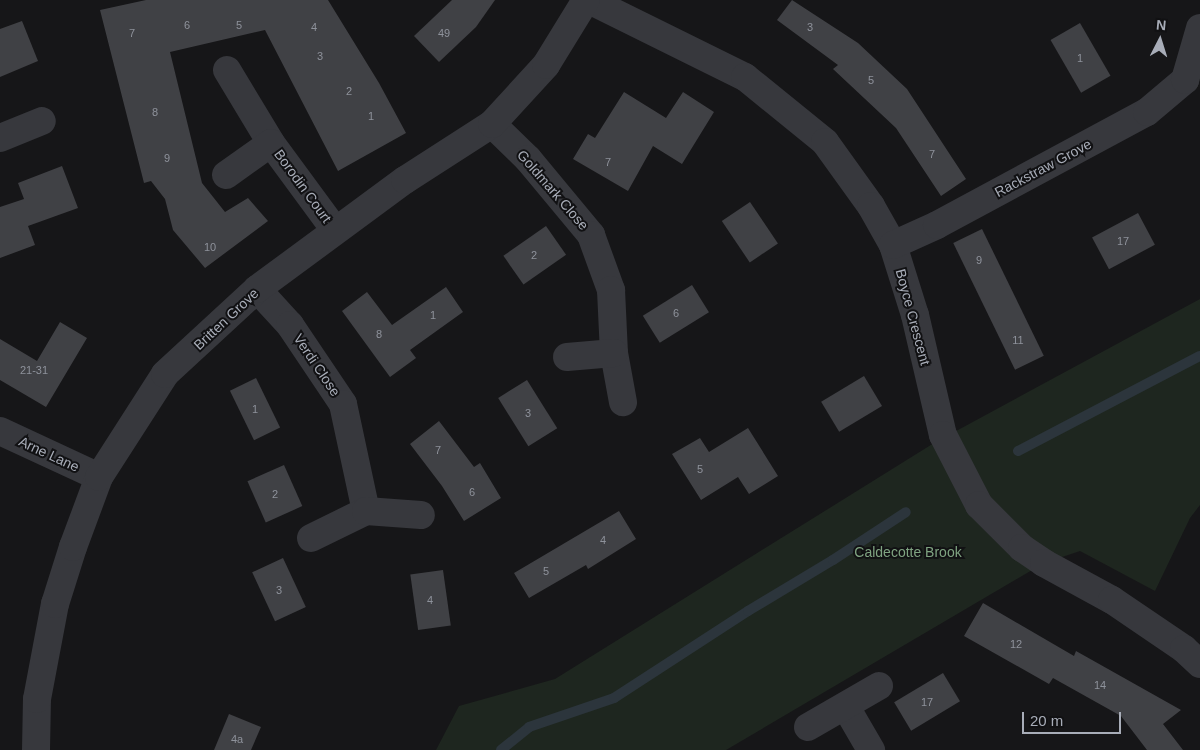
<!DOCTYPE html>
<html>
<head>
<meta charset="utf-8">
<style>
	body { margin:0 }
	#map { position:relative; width:1200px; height:750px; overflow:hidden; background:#161618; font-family:Helvetica,sans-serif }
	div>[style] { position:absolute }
	.green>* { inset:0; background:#1e261f }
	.stream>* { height:10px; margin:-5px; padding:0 5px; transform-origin:5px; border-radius:5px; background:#2c353c }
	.building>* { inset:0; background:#404145; transform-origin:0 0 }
	.minor>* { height:28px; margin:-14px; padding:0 14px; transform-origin:14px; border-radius:14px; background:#37383d }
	span { translate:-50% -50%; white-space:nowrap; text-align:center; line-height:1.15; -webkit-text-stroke:4px #111113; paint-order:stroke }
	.number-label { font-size:11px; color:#8e929b }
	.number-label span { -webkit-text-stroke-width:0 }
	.street-label { font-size:14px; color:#a8adb8 }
	.park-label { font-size:14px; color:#7fa381 }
	.north { position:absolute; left:1135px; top:15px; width:50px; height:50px; -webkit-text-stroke:4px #111113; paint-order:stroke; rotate:5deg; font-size:14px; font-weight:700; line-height:20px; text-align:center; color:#a8adb8 }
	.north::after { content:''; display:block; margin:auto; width:18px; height:22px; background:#a8adb8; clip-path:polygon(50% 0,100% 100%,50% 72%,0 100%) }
	.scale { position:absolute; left:1022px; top:712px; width:99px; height:22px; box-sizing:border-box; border:2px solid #a8adb8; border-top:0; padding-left:6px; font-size:15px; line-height:18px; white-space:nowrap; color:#a8adb8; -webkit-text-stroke:4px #111113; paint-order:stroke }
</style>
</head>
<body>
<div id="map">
	<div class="green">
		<div style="clip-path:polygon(1200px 299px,1200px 505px,1190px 518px,1155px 591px,1080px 551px,1044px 563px,726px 750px,436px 750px,459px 706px,555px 679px,934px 443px)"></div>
	</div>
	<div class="stream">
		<div style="left:1018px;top:451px;width:205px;rotate:-27.6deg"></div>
		<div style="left:501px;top:750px;width:36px;rotate:-39deg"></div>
		<div style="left:529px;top:727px;width:90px;rotate:-18.8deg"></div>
		<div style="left:614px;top:698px;width:160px;rotate:-33deg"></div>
		<div style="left:748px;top:611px;width:99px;rotate:-31deg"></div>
		<div style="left:833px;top:560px;width:87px;rotate:-33.3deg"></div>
	</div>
	<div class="building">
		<div style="clip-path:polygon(146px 0,328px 0,379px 83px,406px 133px,338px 171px,265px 30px,170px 52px,202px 183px,225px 212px,248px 198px,268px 221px,205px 268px,173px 230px,165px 199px,151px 181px,144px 183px,100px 10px)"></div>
		<div style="clip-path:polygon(452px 0,495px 0,476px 27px,439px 62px,414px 36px)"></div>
		<div style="clip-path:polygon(792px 0,858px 43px,907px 89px,966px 179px,941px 196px,896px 128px,833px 69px,838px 65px,777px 20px)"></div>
		<div style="clip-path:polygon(22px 21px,38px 61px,0 77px,0 29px)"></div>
		<div style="left:1080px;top:23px;width:61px;height:34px;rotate:60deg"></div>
		<div style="clip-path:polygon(624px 92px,666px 118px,683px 92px,714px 112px,682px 164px,653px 146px,628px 191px,573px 159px,588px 134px,595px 138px)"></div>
		<div style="clip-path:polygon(62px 166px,78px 208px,28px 226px,35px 245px,0 258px,0 207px,24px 199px,18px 183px)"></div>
		<div style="left:750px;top:202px;width:50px;height:34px;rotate:56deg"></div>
		<div style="left:1138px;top:213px;width:36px;height:52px;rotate:62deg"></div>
		<div style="left:546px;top:226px;width:35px;height:52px;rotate:55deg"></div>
		<div style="left:982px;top:229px;width:141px;height:32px;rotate:64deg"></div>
		<div style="left:692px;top:285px;width:32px;height:58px;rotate:58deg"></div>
		<div style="clip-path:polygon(446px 287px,463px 312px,410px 350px,416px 358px,390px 377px,342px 311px,367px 292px,392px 325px)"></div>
		<div style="clip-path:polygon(60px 322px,87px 338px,46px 407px,0 380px,0 339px,37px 361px)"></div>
		<div style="left:864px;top:376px;width:35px;height:50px;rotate:59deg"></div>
		<div style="left:256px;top:378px;width:55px;height:29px;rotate:64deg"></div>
		<div style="left:527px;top:380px;width:57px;height:34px;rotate:58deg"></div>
		<div style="clip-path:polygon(439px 421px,474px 467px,480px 463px,501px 498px,464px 521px,442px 486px,410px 444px)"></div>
		<div style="clip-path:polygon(748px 428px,778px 476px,749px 494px,738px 477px,701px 500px,672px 454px,700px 438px,709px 452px)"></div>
		<div style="left:284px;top:465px;width:45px;height:40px;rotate:66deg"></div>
		<div style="clip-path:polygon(619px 511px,636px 539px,588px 569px,586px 565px,529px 598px,514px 573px)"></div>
		<div style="left:283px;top:558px;width:54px;height:34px;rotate:65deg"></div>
		<div style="left:443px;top:570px;width:56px;height:33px;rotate:82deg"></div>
		<div style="clip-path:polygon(983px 603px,1074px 656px,1076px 651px,1181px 710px,1163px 724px,1183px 750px,1147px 750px,1121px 716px,1053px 678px,1049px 684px,964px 636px)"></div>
		<div style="left:943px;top:673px;width:33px;height:57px;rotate:59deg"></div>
		<div style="clip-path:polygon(229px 714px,261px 727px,251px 750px,214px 750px)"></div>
	</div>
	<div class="minor">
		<div style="left:589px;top:0;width:174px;rotate:26.3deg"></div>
		<div style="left:745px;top:77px;width:103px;rotate:39.1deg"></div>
		<div style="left:825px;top:142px;width:79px;rotate:54.3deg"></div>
		<div style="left:871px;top:206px;width:45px;rotate:60.6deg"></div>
		<div style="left:893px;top:245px;width:73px;rotate:72.6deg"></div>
		<div style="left:915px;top:315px;width:123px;rotate:76.9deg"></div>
		<div style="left:943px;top:435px;width:79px;rotate:62.8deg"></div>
		<div style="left:979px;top:505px;width:61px;rotate:45deg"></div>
		<div style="left:1022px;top:548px;width:27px;rotate:34deg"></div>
		<div style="left:1044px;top:563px;width:77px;rotate:28.6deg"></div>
		<div style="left:1112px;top:600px;width:87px;rotate:34.2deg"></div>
		<div style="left:1184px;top:649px;width:22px;rotate:43deg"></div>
		<div style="left:227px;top:70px;width:85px;rotate:58.9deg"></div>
		<div style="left:271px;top:143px;width:108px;rotate:53.7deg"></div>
		<div style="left:492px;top:124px;width:50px;rotate:44.2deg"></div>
		<div style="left:528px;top:159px;width:99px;rotate:50.3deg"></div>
		<div style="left:591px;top:235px;width:59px;rotate:70deg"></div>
		<div style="left:611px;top:290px;width:63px;rotate:87.3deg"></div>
		<div style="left:614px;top:353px;width:50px;rotate:79.6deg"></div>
		<div style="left:0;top:138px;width:45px;rotate:-22deg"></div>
		<div style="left:226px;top:175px;width:55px;rotate:-35.4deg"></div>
		<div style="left:893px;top:245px;width:48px;rotate:-24.4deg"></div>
		<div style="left:937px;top:225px;width:238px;rotate:-28.3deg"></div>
		<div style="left:1147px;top:112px;width:50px;rotate:-40.1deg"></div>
		<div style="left:1185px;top:80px;width:54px;rotate:-73.9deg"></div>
		<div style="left:257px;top:289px;width:49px;rotate:47.5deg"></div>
		<div style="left:290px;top:325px;width:95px;rotate:56.1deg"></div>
		<div style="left:343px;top:404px;width:109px;rotate:77.9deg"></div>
		<div style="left:567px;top:357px;width:47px;rotate:-4.9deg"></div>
		<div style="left:0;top:431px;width:109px;rotate:24.9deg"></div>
		<div style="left:311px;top:538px;width:61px;rotate:-26.1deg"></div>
		<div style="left:366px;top:511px;width:55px;rotate:4.2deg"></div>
		<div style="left:846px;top:707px;width:50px;rotate:59.8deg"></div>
		<div style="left:808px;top:727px;width:82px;rotate:-30deg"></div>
		<div style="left:36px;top:750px;width:51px;rotate:-88.9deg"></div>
		<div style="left:37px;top:699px;width:97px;rotate:-79.3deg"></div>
		<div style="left:55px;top:604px;width:60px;rotate:-72.5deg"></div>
		<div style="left:73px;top:547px;width:75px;rotate:-69.6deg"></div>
		<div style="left:99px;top:477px;width:122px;rotate:-57.3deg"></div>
		<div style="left:165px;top:374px;width:125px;rotate:-42.7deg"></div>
		<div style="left:257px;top:289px;width:184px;rotate:-36.4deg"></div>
		<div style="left:405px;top:180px;width:103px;rotate:-32.8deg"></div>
		<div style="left:492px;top:124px;width:80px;rotate:-47.5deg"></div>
		<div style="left:546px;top:65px;width:76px;rotate:-58.4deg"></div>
	</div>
	<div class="number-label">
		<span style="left:187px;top:25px">6</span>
		<span style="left:239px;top:25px">5</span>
		<span style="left:314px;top:27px">4</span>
		<span style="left:810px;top:27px">3</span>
		<span style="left:132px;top:33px">7</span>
		<span style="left:444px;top:33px">49</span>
		<span style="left:320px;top:56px">3</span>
		<span style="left:1080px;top:58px">1</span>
		<span style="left:871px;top:80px">5</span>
		<span style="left:349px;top:91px">2</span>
		<span style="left:155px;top:112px">8</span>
		<span style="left:371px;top:116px">1</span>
		<span style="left:932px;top:154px">7</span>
		<span style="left:167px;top:158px">9</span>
		<span style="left:608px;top:162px">7</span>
		<span style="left:1123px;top:241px">17</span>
		<span style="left:210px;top:247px">10</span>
		<span style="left:534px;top:255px">2</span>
		<span style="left:979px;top:260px">9</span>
		<span style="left:676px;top:313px">6</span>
		<span style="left:433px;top:315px">1</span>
		<span style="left:379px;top:334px">8</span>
		<span style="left:1018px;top:340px">11</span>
		<span style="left:34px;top:370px">21-31</span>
		<span style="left:255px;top:409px">1</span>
		<span style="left:528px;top:413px">3</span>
		<span style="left:438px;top:450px">7</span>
		<span style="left:700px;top:469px">5</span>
		<span style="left:472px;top:492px">6</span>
		<span style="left:275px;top:494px">2</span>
		<span style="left:603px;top:540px">4</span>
		<span style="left:546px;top:571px">5</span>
		<span style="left:279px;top:590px">3</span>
		<span style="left:430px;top:600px">4</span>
		<span style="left:1016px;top:644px">12</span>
		<span style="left:1100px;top:685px">14</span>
		<span style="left:927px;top:702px">17</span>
		<span style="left:237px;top:739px">4a</span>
	</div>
	<div class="street-label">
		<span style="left:1043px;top:168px;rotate:-28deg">Rackstraw Grove</span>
		<span style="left:303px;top:186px;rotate:54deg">Borodin Court</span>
		<span style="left:553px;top:190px;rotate:49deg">Goldmark Close</span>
		<span style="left:913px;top:317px;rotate:75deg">Boyce Crescent</span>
		<span style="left:226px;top:319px;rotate:-43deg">Britten Grove</span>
		<span style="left:317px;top:365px;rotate:56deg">Verdi Close</span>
		<span style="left:49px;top:454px;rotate:25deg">Arne Lane</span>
	</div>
	<div class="park-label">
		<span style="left:908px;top:552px">Caldecotte Brook</span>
	</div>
	<div class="north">N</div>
	<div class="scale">20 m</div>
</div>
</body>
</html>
